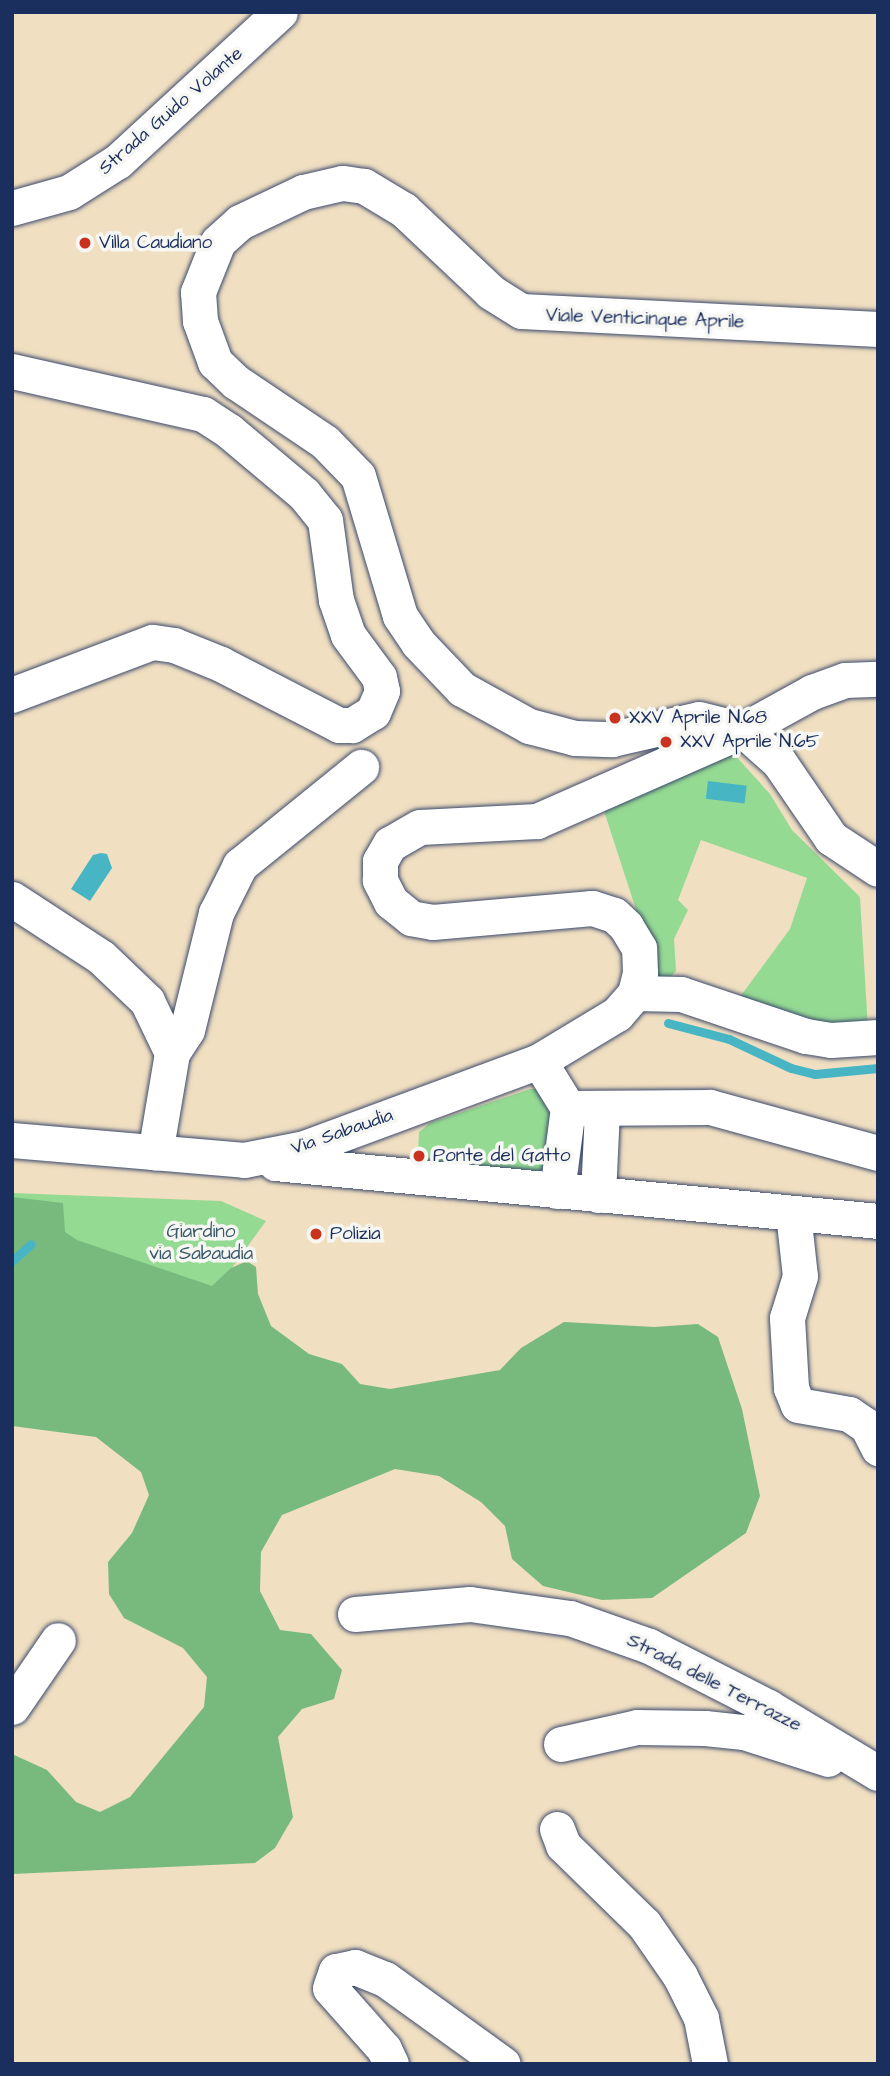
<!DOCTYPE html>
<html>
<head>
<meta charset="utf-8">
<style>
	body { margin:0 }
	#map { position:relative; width:890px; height:2076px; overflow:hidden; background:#f0dfc1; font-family:"Architects Daughter",sans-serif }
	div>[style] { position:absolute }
	.green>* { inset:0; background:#95da93 }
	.forest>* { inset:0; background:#78ba7d }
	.water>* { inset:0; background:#48b5c4; transform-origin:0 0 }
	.stream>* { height:9px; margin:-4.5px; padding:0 4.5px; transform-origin:4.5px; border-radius:4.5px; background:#48b5c4 }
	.roads { filter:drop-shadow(0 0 2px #3b496d) drop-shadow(0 0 2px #3b496d) }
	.minor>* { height:35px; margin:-17.5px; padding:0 17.5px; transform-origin:17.5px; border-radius:17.5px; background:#fff }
	.dots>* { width:19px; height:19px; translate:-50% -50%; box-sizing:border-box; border:4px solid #f6f6f2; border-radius:50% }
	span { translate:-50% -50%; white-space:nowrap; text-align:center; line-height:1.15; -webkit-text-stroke:7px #f6f6f2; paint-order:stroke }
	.street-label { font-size:19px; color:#1b2f5e }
	.poi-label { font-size:19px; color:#1b2f5e }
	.left { translate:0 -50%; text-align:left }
	.park-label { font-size:19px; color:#3a5a6b }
	.frame { position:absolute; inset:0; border:14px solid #1b2f5e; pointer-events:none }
</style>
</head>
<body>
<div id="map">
	<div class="green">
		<div style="clip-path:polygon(733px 753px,770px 794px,792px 830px,860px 897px,868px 1028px,834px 1029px,737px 1001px,790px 929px,807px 878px,701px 840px,678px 900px,688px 910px,674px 939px,676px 971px,667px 980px,657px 974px,603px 808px)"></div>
		<div style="clip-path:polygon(530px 1089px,538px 1089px,554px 1109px,550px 1162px,540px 1173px,424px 1160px,418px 1153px,419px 1132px,430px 1123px)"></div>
		<div style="clip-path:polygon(12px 1193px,221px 1201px,266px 1221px,215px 1291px,12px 1219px)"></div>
	</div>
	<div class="forest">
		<div style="clip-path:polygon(12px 1197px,63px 1203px,65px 1232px,77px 1240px,212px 1286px,231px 1268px,247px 1261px,256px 1267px,258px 1294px,271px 1326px,309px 1354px,342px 1364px,360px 1384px,390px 1389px,500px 1370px,521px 1348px,564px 1322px,654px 1327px,698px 1324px,718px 1337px,742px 1409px,760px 1496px,746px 1533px,652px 1598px,602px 1600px,543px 1586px,512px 1559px,505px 1526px,481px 1502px,439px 1476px,395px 1469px,282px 1515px,261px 1552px,260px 1591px,280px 1630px,311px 1634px,342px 1670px,334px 1699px,302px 1709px,278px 1737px,293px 1817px,275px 1848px,255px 1863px,12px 1874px,12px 1754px,47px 1770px,76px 1802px,100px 1812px,130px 1797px,204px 1707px,207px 1677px,183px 1648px,124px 1618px,109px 1594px,108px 1562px,132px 1533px,149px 1495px,141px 1472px,96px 1437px,12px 1426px)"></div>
	</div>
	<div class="water">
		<div style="left:708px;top:781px;width:39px;height:18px;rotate:7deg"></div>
		<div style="clip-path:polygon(101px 853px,107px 854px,112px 868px,90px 901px,71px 889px,93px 855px)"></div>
	</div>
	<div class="stream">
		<div style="left:668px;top:1023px;width:63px;rotate:14.7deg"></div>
		<div style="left:729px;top:1039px;width:68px;rotate:25.1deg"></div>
		<div style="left:791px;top:1068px;width:25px;rotate:14deg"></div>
		<div style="left:815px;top:1074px;width:63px;rotate:-5.4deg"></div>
		<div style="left:12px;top:1261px;width:25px;rotate:-42deg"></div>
	</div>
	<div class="roads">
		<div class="minor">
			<div style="left:12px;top:208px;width:59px;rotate:-15.7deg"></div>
			<div style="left:69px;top:192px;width:58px;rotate:-32.3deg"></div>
			<div style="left:118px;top:161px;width:220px;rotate:-42.6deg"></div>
			<div style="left:878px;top:329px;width:357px;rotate:-177.1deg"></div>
			<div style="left:521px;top:311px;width:36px;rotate:-148deg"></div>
			<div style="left:491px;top:292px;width:120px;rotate:-136.7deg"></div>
			<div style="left:404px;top:210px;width:47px;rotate:-149deg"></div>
			<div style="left:364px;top:186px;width:22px;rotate:-172deg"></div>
			<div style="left:342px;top:183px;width:40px;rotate:167deg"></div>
			<div style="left:303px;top:192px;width:70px;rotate:154.5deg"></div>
			<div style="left:240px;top:222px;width:30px;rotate:138deg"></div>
			<div style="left:218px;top:242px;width:54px;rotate:111.8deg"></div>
			<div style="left:198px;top:292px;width:29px;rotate:86deg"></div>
			<div style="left:200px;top:321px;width:44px;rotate:69.9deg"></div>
			<div style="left:215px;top:362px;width:29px;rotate:44deg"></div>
			<div style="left:236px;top:382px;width:107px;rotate:34deg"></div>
			<div style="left:325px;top:442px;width:47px;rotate:45.9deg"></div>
			<div style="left:358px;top:476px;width:146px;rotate:73.3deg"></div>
			<div style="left:400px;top:616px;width:32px;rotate:56deg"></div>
			<div style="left:418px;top:643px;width:64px;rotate:46.3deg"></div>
			<div style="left:462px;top:689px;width:77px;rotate:28.9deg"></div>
			<div style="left:529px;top:726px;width:48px;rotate:14.6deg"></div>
			<div style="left:575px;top:738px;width:37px;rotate:2deg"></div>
			<div style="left:612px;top:739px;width:89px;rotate:-12.9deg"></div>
			<div style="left:699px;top:719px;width:45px;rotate:14deg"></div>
			<div style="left:743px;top:730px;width:48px;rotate:41.6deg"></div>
			<div style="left:779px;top:762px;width:92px;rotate:55.6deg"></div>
			<div style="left:831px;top:838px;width:56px;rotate:33.4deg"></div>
			<div style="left:12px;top:371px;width:196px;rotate:12.7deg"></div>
			<div style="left:203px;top:414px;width:31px;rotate:33deg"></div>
			<div style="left:229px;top:431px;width:98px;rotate:40deg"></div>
			<div style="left:304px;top:494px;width:33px;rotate:51deg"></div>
			<div style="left:325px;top:520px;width:81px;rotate:82.2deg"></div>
			<div style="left:336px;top:600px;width:37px;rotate:71deg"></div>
			<div style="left:348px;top:635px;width:52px;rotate:53.6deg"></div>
			<div style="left:379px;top:677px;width:14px;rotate:78deg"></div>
			<div style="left:382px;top:691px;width:23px;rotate:113deg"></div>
			<div style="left:373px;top:712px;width:25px;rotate:148deg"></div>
			<div style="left:352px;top:725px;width:13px;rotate:180deg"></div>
			<div style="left:339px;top:725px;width:133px;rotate:-152.7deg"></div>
			<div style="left:221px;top:664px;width:51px;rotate:-158deg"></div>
			<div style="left:174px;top:645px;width:22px;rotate:-172deg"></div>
			<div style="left:152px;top:642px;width:150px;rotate:159.3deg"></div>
			<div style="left:12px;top:899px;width:106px;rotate:33.1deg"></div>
			<div style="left:101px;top:957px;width:64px;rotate:43.7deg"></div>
			<div style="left:147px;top:1001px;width:58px;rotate:64.3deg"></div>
			<div style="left:172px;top:1053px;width:101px;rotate:99.6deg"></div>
			<div style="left:635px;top:993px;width:46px;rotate:1.2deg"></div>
			<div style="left:681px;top:994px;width:132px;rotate:18.6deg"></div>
			<div style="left:806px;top:1036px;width:25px;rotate:9deg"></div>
			<div style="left:831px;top:1040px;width:47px;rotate:-3.7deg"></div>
			<div style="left:172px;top:1053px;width:27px;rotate:-57deg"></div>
			<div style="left:187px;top:1030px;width:121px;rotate:-76.1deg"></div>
			<div style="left:216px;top:913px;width:54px;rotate:-63.4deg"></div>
			<div style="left:240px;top:865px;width:156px;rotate:-39deg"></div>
			<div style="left:539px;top:1061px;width:55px;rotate:58.3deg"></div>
			<div style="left:568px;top:1108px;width:142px;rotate:-0.4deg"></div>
			<div style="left:710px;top:1107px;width:174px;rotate:15.3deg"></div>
			<div style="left:12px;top:1140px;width:233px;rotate:4.9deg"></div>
			<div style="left:244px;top:1160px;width:61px;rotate:-11.3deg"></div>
			<div style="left:304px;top:1148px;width:251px;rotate:-20.3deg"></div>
			<div style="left:539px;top:1061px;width:91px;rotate:-31.1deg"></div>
			<div style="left:617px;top:1014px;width:28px;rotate:-49deg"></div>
			<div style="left:635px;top:993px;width:21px;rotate:-76deg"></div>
			<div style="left:640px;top:973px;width:25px;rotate:-92deg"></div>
			<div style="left:639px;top:948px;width:26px;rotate:-121deg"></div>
			<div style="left:626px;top:926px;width:16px;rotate:-137deg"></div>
			<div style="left:614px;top:915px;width:23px;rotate:-162deg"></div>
			<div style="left:592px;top:908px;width:160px;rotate:175deg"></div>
			<div style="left:433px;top:922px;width:22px;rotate:-170deg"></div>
			<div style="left:411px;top:918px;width:26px;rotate:-141deg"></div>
			<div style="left:391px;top:902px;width:25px;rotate:-117deg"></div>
			<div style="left:380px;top:880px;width:19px;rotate:-90deg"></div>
			<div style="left:380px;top:861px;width:20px;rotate:-60deg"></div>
			<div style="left:390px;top:844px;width:34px;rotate:-30deg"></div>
			<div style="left:420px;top:827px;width:117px;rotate:-2.9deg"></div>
			<div style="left:537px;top:821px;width:225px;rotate:-23.8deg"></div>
			<div style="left:743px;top:730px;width:79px;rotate:-28.8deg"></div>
			<div style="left:812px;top:692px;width:35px;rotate:-20deg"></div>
			<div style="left:845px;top:680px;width:33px;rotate:-2deg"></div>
			<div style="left:275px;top:1163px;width:606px;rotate:5.49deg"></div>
			<div style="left:557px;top:1191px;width:84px;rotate:-82.5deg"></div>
			<div style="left:598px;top:1195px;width:85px;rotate:-87.3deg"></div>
			<div style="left:793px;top:1213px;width:63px;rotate:83.7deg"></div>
			<div style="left:800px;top:1276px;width:44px;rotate:107.2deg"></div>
			<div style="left:787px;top:1318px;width:70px;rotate:86.7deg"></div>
			<div style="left:791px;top:1388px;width:18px;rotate:68deg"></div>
			<div style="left:798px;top:1405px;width:52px;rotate:10deg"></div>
			<div style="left:849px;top:1414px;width:22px;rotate:34deg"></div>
			<div style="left:867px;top:1426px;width:25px;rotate:63deg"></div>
			<div style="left:355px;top:1614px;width:115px;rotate:-5deg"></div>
			<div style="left:470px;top:1604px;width:101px;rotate:8deg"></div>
			<div style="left:570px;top:1618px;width:84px;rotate:19.5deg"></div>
			<div style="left:649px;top:1646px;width:134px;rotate:27.1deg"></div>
			<div style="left:768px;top:1707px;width:128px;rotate:31deg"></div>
			<div style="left:12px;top:1707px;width:81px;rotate:-55.5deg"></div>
			<div style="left:561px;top:1744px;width:78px;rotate:-12.6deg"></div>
			<div style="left:637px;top:1727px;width:68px;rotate:0.8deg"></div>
			<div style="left:705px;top:1728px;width:39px;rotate:6deg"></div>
			<div style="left:744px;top:1732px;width:88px;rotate:17.8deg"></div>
			<div style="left:557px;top:1829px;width:17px;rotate:69deg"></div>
			<div style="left:563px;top:1845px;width:113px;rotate:44.3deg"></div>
			<div style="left:644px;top:1924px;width:63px;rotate:55.3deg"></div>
			<div style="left:680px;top:1976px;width:47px;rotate:63.4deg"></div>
			<div style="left:701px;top:2018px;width:47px;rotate:78.9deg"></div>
			<div style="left:391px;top:2064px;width:17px;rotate:-115deg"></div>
			<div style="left:384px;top:2049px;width:81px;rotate:-131.5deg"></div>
			<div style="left:330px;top:1988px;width:18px;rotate:-71deg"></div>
			<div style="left:336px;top:1971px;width:19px;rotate:-12deg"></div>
			<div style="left:355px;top:1967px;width:32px;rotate:22deg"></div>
			<div style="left:385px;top:1979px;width:145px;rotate:35.8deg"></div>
		</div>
	</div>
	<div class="dots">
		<div style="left:85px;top:243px;background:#c8321e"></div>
		<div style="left:615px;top:718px;background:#c8321e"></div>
		<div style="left:666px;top:742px;background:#c8321e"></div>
		<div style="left:419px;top:1156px;background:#c8321e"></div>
		<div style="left:316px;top:1234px;background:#c8321e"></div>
	</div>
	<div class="street-label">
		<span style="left:171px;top:111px;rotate:-41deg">Strada Guido Volante</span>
		<span style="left:645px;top:319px;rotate:2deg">Viale Venticinque Aprile</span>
		<span style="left:342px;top:1132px;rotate:-19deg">Via Sabaudia</span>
		<span style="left:714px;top:1683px;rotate:27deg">Strada delle Terrazze</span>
	</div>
	<div class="poi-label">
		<span class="left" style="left:99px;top:243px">Villa Caudiano</span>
		<span class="left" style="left:629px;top:718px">XXV Aprile N.68</span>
		<span class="left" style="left:680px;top:742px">XXV Aprile N.65</span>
		<span class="left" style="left:433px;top:1156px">Ponte del Gatto</span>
		<span class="left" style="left:330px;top:1234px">Polizia</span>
	</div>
	<div class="park-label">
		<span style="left:201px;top:1243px">Giardino<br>via Sabaudia</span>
	</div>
	<div class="frame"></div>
</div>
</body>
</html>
